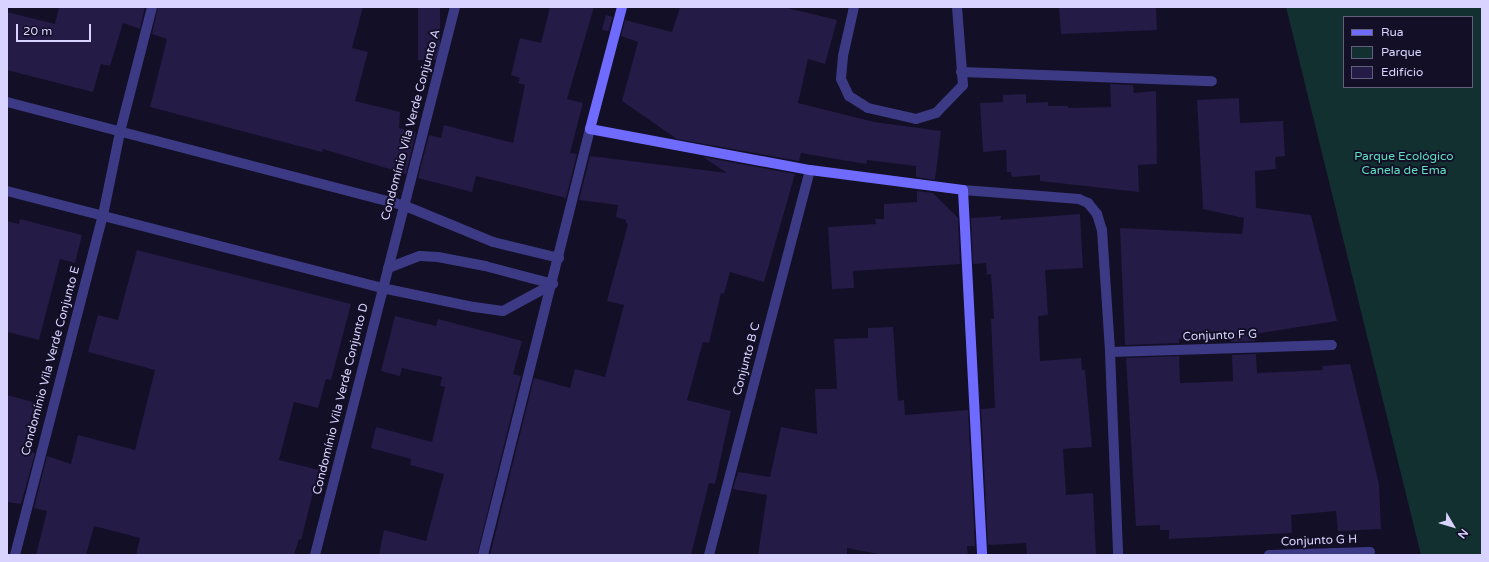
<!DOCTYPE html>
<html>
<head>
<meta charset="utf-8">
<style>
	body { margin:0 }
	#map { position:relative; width:1489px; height:562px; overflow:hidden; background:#130f26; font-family:"Varela Round",sans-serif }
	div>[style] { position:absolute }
	.green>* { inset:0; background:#12302f }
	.building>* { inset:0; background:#241b47; transform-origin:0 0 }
	.street>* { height:10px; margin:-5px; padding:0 5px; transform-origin:5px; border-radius:5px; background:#3d3a85 }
	.secondary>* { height:10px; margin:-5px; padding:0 5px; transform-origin:5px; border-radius:5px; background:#6f6bff }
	span { translate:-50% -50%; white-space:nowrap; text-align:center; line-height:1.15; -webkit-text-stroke:4px #130f26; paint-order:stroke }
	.street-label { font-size:12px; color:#d9d4ff }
	.park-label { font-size:12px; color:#5fe0c0 }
	.frame { position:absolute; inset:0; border:8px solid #d9d4ff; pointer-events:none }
	.legend { position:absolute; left:1343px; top:16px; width:130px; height:72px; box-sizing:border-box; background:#130f26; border:1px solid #625e7d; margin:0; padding:5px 7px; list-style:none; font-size:12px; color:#d9d4ff }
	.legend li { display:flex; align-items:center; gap:8px; height:20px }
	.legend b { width:20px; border:1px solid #625e7d }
	.north { position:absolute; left:1433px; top:506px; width:40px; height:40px; -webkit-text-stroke:3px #130f26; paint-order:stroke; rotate:128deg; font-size:11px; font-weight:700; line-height:16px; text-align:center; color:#d9d4ff }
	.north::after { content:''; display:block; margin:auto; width:14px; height:18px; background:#d9d4ff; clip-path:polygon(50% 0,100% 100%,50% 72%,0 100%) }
	.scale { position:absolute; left:16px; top:24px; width:75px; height:18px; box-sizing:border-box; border:2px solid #d9d4ff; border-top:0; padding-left:5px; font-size:12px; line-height:14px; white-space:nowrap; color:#d9d4ff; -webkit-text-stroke:3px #130f26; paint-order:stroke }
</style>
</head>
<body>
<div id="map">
	<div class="green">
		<div style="clip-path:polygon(evenodd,1286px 7px,1482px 7px,1482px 555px,1421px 555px,1286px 7px,1344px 17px,1472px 17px,1472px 87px,1344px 87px,1344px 17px)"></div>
	</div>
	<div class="building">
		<div style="clip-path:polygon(59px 7px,145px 7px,140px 29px,123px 23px,110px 66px,101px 64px,93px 92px,7px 70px,7px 12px,55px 24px)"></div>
		<div style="clip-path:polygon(158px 7px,363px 7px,352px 48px,368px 52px,355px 101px,400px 112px,399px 128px,416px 132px,406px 174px,323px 149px,322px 152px,150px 107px,167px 39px,152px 34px)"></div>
		<div style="left:418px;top:7px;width:22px;height:53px"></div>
		<div style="clip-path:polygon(550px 7px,594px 7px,567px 99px,583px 103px,570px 153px,577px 154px,566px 198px,476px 176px,472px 192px,418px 178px,429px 135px,441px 138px,444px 125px,513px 143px,525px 85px,518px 83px,520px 78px,511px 75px,520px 38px,541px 43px)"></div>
		<div style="clip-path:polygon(680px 7px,783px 7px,837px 20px,825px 64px,808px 59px,798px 103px,874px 122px,941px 131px,935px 180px,916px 177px,916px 166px,867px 160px,866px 164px,801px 153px,799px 161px,677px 139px,622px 101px,638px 42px,621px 36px,625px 20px,672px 32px)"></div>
		<div style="clip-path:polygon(1059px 7px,1156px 7px,1157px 30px,1061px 34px)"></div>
		<div style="left:606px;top:15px;width:7px;height:15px;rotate:16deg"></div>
		<div style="clip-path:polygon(1110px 84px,1133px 85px,1134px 93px,1156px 91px,1157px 164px,1138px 165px,1139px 192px,1040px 181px,1040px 175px,1012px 177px,1011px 172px,1007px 172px,1006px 150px,983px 152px,980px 103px,1003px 102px,1003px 95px,1026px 94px,1026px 103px,1048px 102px,1048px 106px,1068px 106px,1068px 108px,1111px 107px)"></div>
		<div style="clip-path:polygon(1239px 98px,1240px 123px,1283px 121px,1285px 156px,1275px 157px,1276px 169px,1255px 171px,1256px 208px,1311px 215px,1337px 321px,1255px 334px,1255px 341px,1231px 342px,1230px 336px,1179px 339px,1179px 343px,1125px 345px,1120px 228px,1242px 234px,1244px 218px,1203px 209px,1197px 100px)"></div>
		<div style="clip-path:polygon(590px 156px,727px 173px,703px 157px,795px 174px,764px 282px,730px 272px,724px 294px,721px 293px,709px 343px,703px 342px,687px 400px,731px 411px,715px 484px,709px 483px,691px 555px,490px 555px,534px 378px,570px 388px,575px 369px,605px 377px,624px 305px,607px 301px,628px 224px,626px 223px,626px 220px,616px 217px,618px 205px,579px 200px)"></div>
		<div style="clip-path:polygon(917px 191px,933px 193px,958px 218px,960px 264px,853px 271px,854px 288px,832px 289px,828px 227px,876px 224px,875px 219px,884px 219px,884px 204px,917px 202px)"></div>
		<div style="clip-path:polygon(1080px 214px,1083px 268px,1045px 270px,1048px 315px,1038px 316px,1040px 361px,1081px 358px,1082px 370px,1085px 370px,1092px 447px,1063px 449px,1066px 495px,1093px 493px,1096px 555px,1027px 555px,1026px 543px,988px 545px,981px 409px,995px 408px,991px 319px,994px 319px,991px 274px,987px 275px,986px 263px,973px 264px,971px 218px,1001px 216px,1000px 220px)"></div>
		<div style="clip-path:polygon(20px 219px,82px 235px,75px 263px,60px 259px,39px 340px,7px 332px,7px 221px,19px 224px)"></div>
		<div style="clip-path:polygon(137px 250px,351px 304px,331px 380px,326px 379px,318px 408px,294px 402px,279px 460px,319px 470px,301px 540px,299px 539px,294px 555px,136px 555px,140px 538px,94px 526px,86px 555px,36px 555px,47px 511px,34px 508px,47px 456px,71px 464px,78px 435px,135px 450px,155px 370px,88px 352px,98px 315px,118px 320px)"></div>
		<div style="clip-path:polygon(395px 316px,436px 326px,438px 319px,522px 341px,513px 374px,521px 376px,477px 555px,379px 555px,384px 530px,426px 541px,444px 474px,410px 465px,411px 459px,371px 448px,376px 427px,432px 442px,445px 387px,440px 386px,442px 377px,402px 368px,400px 376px,381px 371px)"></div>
		<div style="clip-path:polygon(893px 327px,898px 401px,904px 400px,905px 415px,968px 410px,975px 546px,967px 546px,968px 555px,884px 555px,847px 548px,847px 555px,758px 555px,767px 495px,733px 489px,738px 472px,770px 477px,781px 427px,817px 434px,815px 389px,837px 389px,834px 339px,868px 338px,868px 328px)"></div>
		<div style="clip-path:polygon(1256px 354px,1257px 373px,1323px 370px,1322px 366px,1350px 364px,1379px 484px,1381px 529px,1338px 531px,1336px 511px,1291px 515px,1292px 533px,1169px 539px,1169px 530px,1160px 530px,1160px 525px,1136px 526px,1126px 358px,1179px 356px,1180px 383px,1233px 381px,1232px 355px)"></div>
		<div style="clip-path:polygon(7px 395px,40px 404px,28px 451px,35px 453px,21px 504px,7px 502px)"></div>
	</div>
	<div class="street">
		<div style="left:854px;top:7px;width:50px;rotate:102.7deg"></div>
		<div style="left:843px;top:56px;width:23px;rotate:95deg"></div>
		<div style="left:841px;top:79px;width:19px;rotate:65deg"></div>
		<div style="left:849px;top:96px;width:22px;rotate:32deg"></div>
		<div style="left:868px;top:108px;width:49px;rotate:12.9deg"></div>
		<div style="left:916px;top:119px;width:21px;rotate:-17deg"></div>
		<div style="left:936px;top:113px;width:39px;rotate:-46deg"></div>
		<div style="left:963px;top:85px;width:78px;rotate:-94.4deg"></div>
		<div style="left:961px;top:72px;width:251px;rotate:2.1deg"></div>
		<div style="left:7px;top:102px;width:409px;rotate:14.6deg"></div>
		<div style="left:403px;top:205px;width:97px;rotate:22.3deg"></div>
		<div style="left:493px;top:242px;width:68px;rotate:13.6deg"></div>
		<div style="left:963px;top:190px;width:116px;rotate:4.4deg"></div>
		<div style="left:1079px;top:199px;width:10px;rotate:24deg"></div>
		<div style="left:1088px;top:203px;width:14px;rotate:51deg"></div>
		<div style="left:1097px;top:214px;width:17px;rotate:73deg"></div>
		<div style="left:1102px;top:230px;width:122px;rotate:86.2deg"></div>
		<div style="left:1110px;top:352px;width:203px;rotate:87.7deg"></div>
		<div style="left:7px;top:191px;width:387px;rotate:14.5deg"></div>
		<div style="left:382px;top:288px;width:94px;rotate:11.7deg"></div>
		<div style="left:474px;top:307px;width:29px;rotate:8deg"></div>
		<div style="left:503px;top:311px;width:57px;rotate:-28.4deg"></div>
		<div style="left:388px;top:268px;width:34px;rotate:-21deg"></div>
		<div style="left:420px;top:256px;width:18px;rotate:3deg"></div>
		<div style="left:438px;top:257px;width:48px;rotate:10.8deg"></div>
		<div style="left:485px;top:266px;width:70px;rotate:14.8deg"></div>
		<div style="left:1110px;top:352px;width:222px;rotate:-1.8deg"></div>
		<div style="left:15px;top:555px;width:351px;rotate:-75.5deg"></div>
		<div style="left:103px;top:215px;width:85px;rotate:-78.4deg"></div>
		<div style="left:120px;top:132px;width:129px;rotate:-75.6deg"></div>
		<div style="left:315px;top:555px;width:566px;rotate:-75.67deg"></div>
		<div style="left:483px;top:555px;width:439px;rotate:-75.9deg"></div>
		<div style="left:709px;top:555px;width:398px;rotate:-75.3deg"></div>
		<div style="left:1269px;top:555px;width:101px;rotate:-1.7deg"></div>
	</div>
	<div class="secondary">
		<div style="left:622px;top:7px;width:126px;rotate:104.7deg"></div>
		<div style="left:590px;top:129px;width:224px;rotate:10.6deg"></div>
		<div style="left:810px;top:170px;width:154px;rotate:7.4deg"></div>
		<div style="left:963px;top:190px;width:365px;rotate:87deg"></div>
	</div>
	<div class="street-label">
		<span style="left:411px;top:125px;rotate:-75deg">Condomínio Vila Verde Conjunto A</span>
		<span style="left:1220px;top:336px;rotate:-2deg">Conjunto F G</span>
		<span style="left:747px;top:359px;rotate:-75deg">Conjunto B C</span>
		<span style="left:51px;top:361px;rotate:-75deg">Condomínio Vila Verde Conjunto E</span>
		<span style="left:341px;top:399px;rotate:-76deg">Condomínio Vila Verde Conjunto D</span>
		<span style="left:1319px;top:541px;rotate:-2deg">Conjunto G H</span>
	</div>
	<div class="park-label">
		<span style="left:1404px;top:164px">Parque Ecológico<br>Canela de Ema</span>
	</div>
	<div class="frame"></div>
	<ul class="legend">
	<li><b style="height:5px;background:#6f6bff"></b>Rua</li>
	<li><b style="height:11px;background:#12302f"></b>Parque</li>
	<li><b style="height:11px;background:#241b47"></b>Edifício</li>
	</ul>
	<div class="north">N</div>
	<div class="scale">20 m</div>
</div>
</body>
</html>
